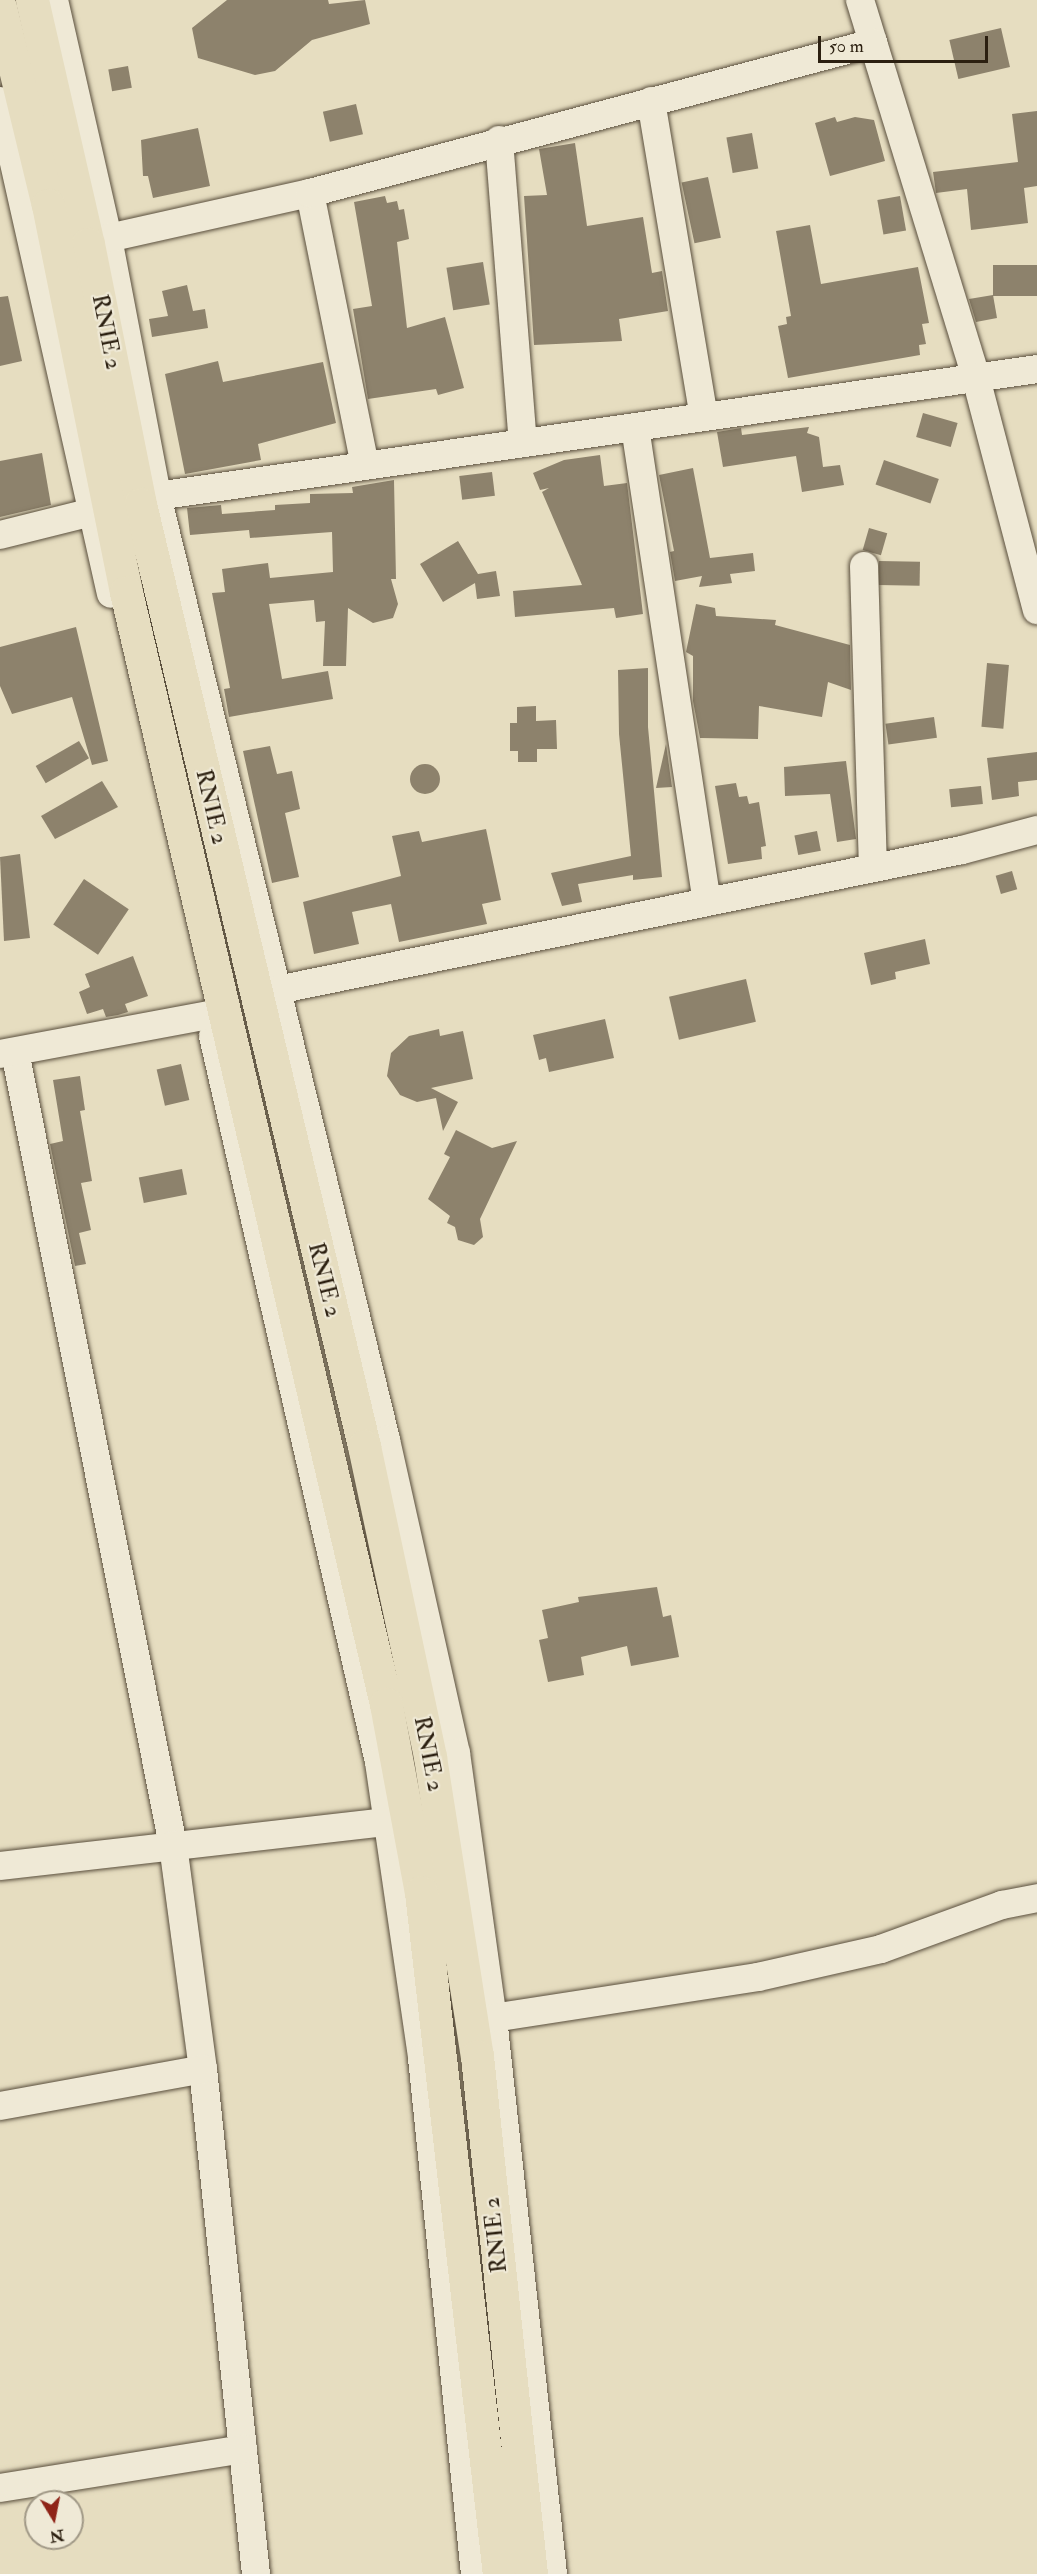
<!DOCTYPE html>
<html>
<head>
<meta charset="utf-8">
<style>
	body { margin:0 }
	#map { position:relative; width:1037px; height:2574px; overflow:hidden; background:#e6ddc0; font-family:"IM FELL Double Pica",serif }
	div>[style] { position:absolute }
	.building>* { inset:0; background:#8d826c; transform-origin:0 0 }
	.round { border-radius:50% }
	.roads { filter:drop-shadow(0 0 2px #5a4f3d) drop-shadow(0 0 2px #5a4f3d) }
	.minor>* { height:28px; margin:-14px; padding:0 14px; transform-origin:14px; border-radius:14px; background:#efe9d6 }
	.highway>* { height:33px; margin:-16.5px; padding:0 16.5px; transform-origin:16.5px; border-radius:16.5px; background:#e6ddc0 }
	span { translate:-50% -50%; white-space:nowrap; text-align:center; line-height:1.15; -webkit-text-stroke:4.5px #efe9d6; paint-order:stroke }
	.street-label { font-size:22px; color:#2c2011 }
	.north { position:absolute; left:24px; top:2490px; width:60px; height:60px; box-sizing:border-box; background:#efe9d6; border:2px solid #a19987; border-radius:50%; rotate:170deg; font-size:16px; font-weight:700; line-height:24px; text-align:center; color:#2c2011 }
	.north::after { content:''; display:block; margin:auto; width:21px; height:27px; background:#8f2418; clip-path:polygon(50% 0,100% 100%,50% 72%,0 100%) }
	.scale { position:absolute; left:818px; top:36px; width:170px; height:27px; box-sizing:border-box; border:3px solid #2c2011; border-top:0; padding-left:8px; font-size:18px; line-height:21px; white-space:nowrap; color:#2c2011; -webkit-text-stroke:4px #efe9d6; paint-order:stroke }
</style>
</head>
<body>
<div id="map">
	<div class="building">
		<div style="clip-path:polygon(227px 0,328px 0,329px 4px,365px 0,370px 24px,312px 40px,275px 71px,255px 75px,198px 58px,192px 28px)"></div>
		<div style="left:1001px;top:28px;width:40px;height:53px;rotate:77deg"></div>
		<div style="left:128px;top:66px;width:22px;height:20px;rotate:80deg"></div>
		<div style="left:356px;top:104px;width:31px;height:34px;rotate:77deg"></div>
		<div style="clip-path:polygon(1037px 111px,1037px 186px,1024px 188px,1028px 223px,971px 230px,967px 189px,936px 193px,933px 172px,1018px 162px,1012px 114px)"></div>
		<div style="clip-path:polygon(835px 117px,837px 122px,855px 117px,874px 120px,885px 161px,830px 176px,815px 123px)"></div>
		<div style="clip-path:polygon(198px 128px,210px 186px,153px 198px,148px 176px,143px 176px,141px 140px)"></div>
		<div style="left:752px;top:133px;width:36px;height:26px;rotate:80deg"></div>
		<div style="clip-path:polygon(575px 143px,587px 226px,643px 217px,652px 273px,662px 271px,668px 311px,619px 319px,622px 341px,534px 345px,524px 196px,547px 195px,539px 149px)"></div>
		<div style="left:708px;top:177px;width:62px;height:27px;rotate:78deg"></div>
		<div style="clip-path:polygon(385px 196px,387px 203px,397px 201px,399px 210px,404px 209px,409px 239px,397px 242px,407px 328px,445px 317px,464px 388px,438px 395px,436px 389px,368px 399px,353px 309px,372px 306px,354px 202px)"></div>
		<div style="left:900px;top:196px;width:35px;height:23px;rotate:80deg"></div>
		<div style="clip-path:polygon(810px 225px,821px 284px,918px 267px,929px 323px,922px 324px,926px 344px,919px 345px,920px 355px,788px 378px,778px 326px,787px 324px,786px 317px,791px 316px,776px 231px)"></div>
		<div style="left:483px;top:262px;width:43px;height:37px;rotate:81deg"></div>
		<div style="left:1037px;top:265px;width:31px;height:44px;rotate:90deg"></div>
		<div style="clip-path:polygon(187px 285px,193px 311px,205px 309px,208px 328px,152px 337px,149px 319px,168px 316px,162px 291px)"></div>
		<div style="clip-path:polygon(993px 295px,997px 318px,976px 322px,969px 299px)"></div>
		<div style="clip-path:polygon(8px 296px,22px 361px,0 366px,0 297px)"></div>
		<div style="clip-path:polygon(218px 361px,223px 382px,323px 362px,336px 423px,258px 444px,261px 460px,185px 474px,165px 374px)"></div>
		<div style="left:923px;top:413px;width:36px;height:25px;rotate:16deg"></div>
		<div style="clip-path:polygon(809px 427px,807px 433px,819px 437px,823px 467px,840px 465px,844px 485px,802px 492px,796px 456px,723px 467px,717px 432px,741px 428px,742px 435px)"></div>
		<div style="clip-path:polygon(42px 453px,51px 505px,0 517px,0 461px)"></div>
		<div style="clip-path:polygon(600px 455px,604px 486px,627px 483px,643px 614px,616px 618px,614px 608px,515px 617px,513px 591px,582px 585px,542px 492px,549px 488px,540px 490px,533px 473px,564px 460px)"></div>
		<div style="left:884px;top:460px;width:58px;height:26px;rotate:19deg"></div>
		<div style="clip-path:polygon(693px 468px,710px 558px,753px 553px,755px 571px,730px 574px,732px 583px,699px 587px,702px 576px,675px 581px,670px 552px,674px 551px,659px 475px)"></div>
		<div style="left:492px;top:472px;width:24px;height:33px;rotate:83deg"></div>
		<div style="clip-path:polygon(394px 480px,396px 579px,391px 579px,398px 604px,393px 618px,373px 623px,348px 608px,346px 666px,323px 666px,325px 621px,316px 622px,314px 600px,269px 604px,282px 679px,328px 671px,333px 699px,229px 717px,224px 689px,230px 688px,212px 593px,225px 592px,222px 569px,268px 563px,270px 578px,333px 572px,332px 532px,250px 538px,249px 530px,190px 535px,187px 508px,221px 505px,222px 514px,275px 510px,275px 505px,310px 503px,310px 494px,353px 493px,352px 487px)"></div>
		<div style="left:869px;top:528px;width:19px;height:23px;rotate:16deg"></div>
		<div style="clip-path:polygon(458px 541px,478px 574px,496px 571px,500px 596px,477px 599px,475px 583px,443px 602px,420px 564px)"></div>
		<div style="left:879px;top:561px;width:41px;height:24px;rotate:1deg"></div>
		<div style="clip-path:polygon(696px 604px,715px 608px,716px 616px,776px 620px,775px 625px,850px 645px,851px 690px,828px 682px,822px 717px,759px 706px,758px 739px,700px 738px,693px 701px,693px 656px,686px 652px)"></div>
		<div style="clip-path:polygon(76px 627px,108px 761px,92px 765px,72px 697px,12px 714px,0 686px,0 647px)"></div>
		<div style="left:987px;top:663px;width:22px;height:64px;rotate:5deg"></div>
		<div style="clip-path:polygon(648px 668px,648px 727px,662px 877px,633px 880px,633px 875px,578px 884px,582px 902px,562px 906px,551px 873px,631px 856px,619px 734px,618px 670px)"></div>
		<div style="clip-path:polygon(536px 706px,536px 721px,556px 720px,557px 749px,537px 749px,537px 762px,518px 762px,518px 751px,510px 751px,510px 723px,517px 723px,517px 707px)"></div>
		<div style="left:934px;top:717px;width:21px;height:49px;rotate:82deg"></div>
		<div style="left:79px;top:741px;width:20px;height:50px;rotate:60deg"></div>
		<div style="clip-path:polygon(666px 744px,672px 787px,656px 788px)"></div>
		<div style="clip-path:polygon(270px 746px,277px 774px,292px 771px,300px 809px,285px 813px,299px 877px,272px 883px,243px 751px)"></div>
		<div style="clip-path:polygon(1037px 752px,1037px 780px,1018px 782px,1019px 796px,992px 800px,987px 758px)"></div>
		<div style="clip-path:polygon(846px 761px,856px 839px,837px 842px,830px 794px,785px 796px,784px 767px)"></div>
		<div class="round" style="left:410px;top:764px;width:30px;height:30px"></div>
		<div style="clip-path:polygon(102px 781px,118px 807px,55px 839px,41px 816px)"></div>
		<div style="clip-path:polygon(736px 783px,739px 797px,747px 796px,749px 804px,759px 802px,766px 846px,761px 847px,762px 859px,728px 864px,715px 786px)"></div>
		<div style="left:981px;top:786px;width:18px;height:32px;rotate:84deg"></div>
		<div style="clip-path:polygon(486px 829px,501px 900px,482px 904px,487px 924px,399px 942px,391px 904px,352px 912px,359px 944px,314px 954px,303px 902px,401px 876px,392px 836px,419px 831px,422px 842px)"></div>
		<div style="left:817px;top:831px;width:20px;height:23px;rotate:79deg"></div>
		<div style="clip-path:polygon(20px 854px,30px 938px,4px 941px,0 857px)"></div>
		<div style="left:1012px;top:871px;width:19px;height:17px;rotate:74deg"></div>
		<div style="left:84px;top:879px;width:54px;height:55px;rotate:34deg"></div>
		<div style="clip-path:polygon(925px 939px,930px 964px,895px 972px,896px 979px,871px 985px,864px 953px)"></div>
		<div style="clip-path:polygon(133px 956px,148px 996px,125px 1004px,128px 1012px,118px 1015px,106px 1017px,103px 1009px,87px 1014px,79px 992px,90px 987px,85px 974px)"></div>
		<div style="left:746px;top:979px;width:44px;height:79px;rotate:77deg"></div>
		<div style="clip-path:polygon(605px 1019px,614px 1058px,549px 1072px,546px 1058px,539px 1060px,533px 1035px)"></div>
		<div style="clip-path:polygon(439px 1029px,440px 1036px,463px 1031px,473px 1079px,431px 1088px,458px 1102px,443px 1131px,436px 1098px,417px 1102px,400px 1095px,387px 1076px,391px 1053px,409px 1036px)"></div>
		<div style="left:181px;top:1064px;width:37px;height:25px;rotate:77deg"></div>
		<div style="clip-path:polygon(80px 1076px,85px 1110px,80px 1111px,92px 1181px,81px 1183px,91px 1230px,79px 1233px,86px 1264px,75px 1266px,50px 1144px,63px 1141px,53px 1080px)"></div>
		<div style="clip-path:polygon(456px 1130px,492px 1148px,517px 1141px,480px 1219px,483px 1237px,474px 1245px,458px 1240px,455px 1227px,447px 1223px,450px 1216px,428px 1199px,450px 1157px,444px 1154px)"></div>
		<div style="left:182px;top:1169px;width:26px;height:44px;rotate:79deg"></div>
		<div style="clip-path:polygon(657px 1587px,663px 1617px,671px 1615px,679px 1657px,631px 1666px,627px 1646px,581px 1657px,584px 1675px,548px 1682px,539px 1640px,548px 1638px,542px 1610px,579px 1602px,578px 1597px)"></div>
	</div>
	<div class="roads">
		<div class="minor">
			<div style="left:54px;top:0;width:244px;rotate:77.2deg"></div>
			<div style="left:108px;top:238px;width:263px;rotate:79.2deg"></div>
			<div style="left:157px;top:496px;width:971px;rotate:76.36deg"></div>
			<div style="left:386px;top:1440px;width:321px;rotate:77.4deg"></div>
			<div style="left:456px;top:1753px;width:268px;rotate:82.1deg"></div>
			<div style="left:493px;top:2018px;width:559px;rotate:83.84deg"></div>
			<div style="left:860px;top:0;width:395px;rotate:72.9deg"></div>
			<div style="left:976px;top:378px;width:240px;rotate:75.3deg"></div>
			<div style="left:0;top:101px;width:505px;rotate:77.31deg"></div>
			<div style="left:651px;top:101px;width:320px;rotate:80.5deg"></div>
			<div style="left:499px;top:140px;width:304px;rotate:85.5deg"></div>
			<div style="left:310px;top:193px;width:278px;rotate:78.6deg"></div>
			<div style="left:108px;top:238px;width:207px;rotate:-12.6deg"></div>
			<div style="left:310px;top:193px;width:583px;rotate:-14.92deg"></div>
			<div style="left:635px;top:427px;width:477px;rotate:81.4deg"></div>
			<div style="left:157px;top:496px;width:889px;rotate:-8.21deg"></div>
			<div style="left:0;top:535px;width:95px;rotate:-14deg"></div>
			<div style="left:864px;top:566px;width:299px;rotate:88.3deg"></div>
			<div style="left:277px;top:990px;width:699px;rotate:-11.55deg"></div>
			<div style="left:962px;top:850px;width:78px;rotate:-14.9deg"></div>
			<div style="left:213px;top:1036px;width:745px;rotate:77.12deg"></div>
			<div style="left:379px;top:1762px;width:299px;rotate:81.7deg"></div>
			<div style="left:422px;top:2058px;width:519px;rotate:84.14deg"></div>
			<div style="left:15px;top:1052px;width:809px;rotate:78.73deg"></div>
			<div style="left:173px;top:1845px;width:226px;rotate:82.4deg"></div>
			<div style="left:203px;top:2069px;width:508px;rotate:84.01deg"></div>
			<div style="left:0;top:1054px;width:212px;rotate:-10.6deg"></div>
			<div style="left:0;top:1866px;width:391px;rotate:-6.5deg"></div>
			<div style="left:493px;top:2018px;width:268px;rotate:-8.8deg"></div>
			<div style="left:758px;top:1977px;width:126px;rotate:-12.8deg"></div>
			<div style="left:881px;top:1949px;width:129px;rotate:-20deg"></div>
			<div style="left:1002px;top:1905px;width:36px;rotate:-11deg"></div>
			<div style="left:0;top:2106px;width:206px;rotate:-10.3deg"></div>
			<div style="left:0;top:2488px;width:246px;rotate:-9.1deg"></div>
		</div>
		<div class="highway">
			<div style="left:32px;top:0;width:250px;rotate:77.1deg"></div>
			<div style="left:88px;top:244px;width:265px;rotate:78.7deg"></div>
			<div style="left:140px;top:504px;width:968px;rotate:76.62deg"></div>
			<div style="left:364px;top:1446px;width:318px;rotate:78deg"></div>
			<div style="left:430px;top:1757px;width:303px;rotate:81.1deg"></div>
			<div style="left:477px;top:2056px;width:521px;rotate:84.05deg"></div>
			<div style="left:0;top:7px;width:204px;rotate:76.4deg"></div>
			<div style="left:48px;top:205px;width:395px;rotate:78.6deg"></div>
			<div style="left:126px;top:592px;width:1142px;rotate:76.84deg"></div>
			<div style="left:386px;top:1704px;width:191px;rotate:79.5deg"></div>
			<div style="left:421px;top:1892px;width:686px;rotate:83.48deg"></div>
		</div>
	</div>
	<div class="street-label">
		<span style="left:106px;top:332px;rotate:79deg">RNIE 2</span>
		<span style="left:211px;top:807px;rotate:77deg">RNIE 2</span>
		<span style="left:324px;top:1280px;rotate:76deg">RNIE 2</span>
		<span style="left:428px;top:1754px;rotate:79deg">RNIE 2</span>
		<span style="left:496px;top:2235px;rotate:-96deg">RNIE 2</span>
	</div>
	<div class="north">N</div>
	<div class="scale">50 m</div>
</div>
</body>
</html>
